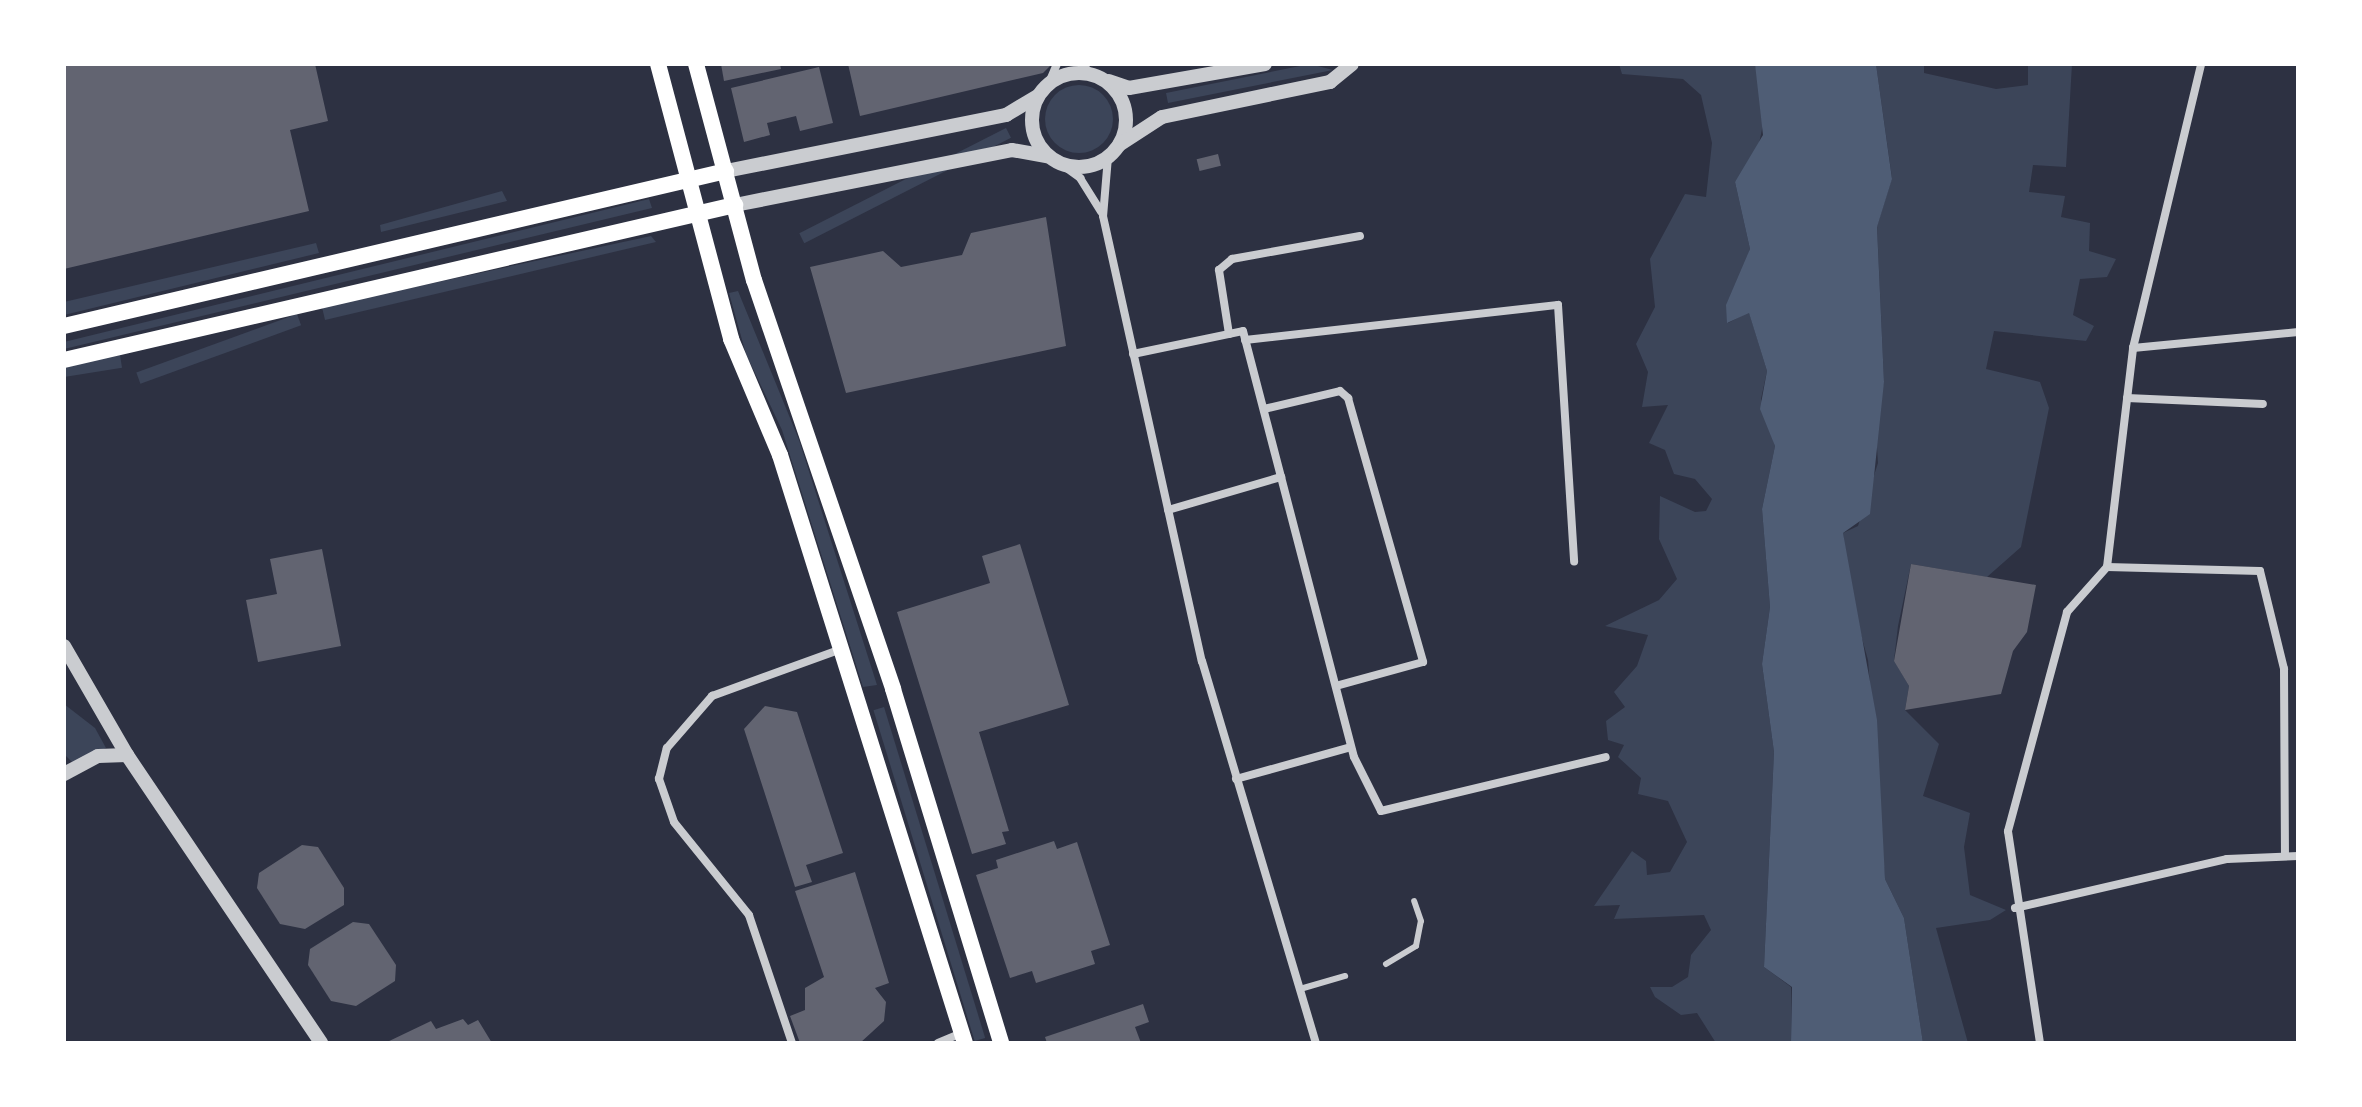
<!DOCTYPE html>
<html>
<head>
<meta charset="utf-8">
<style>
	body { margin:0 }
	#map { position:relative; width:2362px; height:1107px; overflow:hidden; background:#2d3142; font-family:Montserrat,sans-serif }
	div>[style] { position:absolute }
	.green>* { inset:0; background:#3c4559; transform-origin:0 0 }
	.round { border-radius:50% }
	.water>* { inset:0; background:#4f5d75 }
	.building>* { inset:0; background:#626471; transform-origin:0 0 }
	.service>* { height:6px; margin:-3px; padding:0 3px; transform-origin:3px; border-radius:3px; background:#caccd0 }
	.minor>* { height:8px; margin:-4px; padding:0 4px; transform-origin:4px; border-radius:4px; background:#caccd0 }
	.tertiary>* { height:14px; margin:-7px; padding:0 7px; transform-origin:7px; border-radius:7px; background:#caccd0 }
	.tertiary>.ring { margin:-7px; padding:0; box-sizing:content-box; background:none; border:14px solid #caccd0; border-radius:50% }
	.secondary>* { height:16px; margin:-8px; padding:0 8px; transform-origin:8px; border-radius:8px; background:#fff }
	span { translate:-50% -50%; white-space:nowrap; text-align:center; line-height:1.15; -webkit-text-stroke:7px #fff; paint-order:stroke }
	.frame { position:absolute; inset:0; border:66px solid #fff; pointer-events:none }
</style>
</head>
<body>
<div id="map">
	<div class="green">
		<div style="clip-path:polygon(1310px 64px,1333px 70px,1168px 103px,1166px 93px)"></div>
		<div style="clip-path:polygon(1619px 64px,1755px 64px,1766px 110px,1756px 158px,1735px 182px,1750px 249px,1728px 323px,1749px 312px,1767px 371px,1761px 399px,1775px 446px,1762px 509px,1770px 607px,1762px 664px,1774px 752px,1764px 967px,1791px 987px,1791px 1043px,1716px 1043px,1697px 1013px,1681px 1015px,1655px 997px,1650px 987px,1672px 987px,1688px 977px,1691px 955px,1711px 930px,1704px 915px,1614px 919px,1620px 905px,1594px 906px,1632px 851px,1646px 861px,1647px 875px,1670px 872px,1687px 842px,1668px 801px,1638px 794px,1641px 778px,1618px 757px,1624px 745px,1608px 740px,1606px 721px,1625px 707px,1614px 692px,1637px 666px,1648px 635px,1605px 626px,1659px 600px,1677px 579px,1659px 539px,1660px 496px,1695px 512px,1706px 511px,1712px 499px,1695px 479px,1674px 474px,1665px 450px,1649px 443px,1668px 405px,1642px 407px,1648px 372px,1636px 344px,1655px 307px,1650px 259px,1685px 194px,1706px 197px,1712px 143px,1701px 95px,1683px 79px,1622px 74px)"></div>
		<div style="clip-path:polygon(1876px 64px,1924px 64px,1924px 73px,1996px 89px,2028px 85px,2028px 64px,2072px 64px,2066px 167px,2033px 165px,2029px 192px,2065px 196px,2061px 217px,2090px 223px,2089px 251px,2116px 259px,2107px 277px,2080px 279px,2073px 315px,2094px 326px,2086px 341px,1994px 331px,1986px 369px,2040px 382px,2049px 408px,2021px 547px,1987px 577px,1911px 564px,1898px 626px,1894px 660px,1909px 686px,1905px 710px,1939px 744px,1923px 796px,1970px 813px,1964px 847px,1970px 895px,2006px 910px,1990px 920px,1936px 928px,1968px 1043px,1923px 1043px,1904px 918px,1885px 879px,1868px 660px,1846px 581px,1843px 533px,1858px 526px,1878px 463px,1875px 417px,1884px 382px,1877px 226px,1892px 178px)"></div>
		<div class="round" style="left:1045px;top:85px;width:68px;height:68px"></div>
		<div style="left:1006px;top:128px;width:11px;height:232px;rotate:63deg"></div>
		<div style="clip-path:polygon(502px 191px,507px 201px,381px 232px,380px 225px)"></div>
		<div style="clip-path:polygon(649px 199px,652px 208px,64px 349px,64px 342px)"></div>
		<div style="clip-path:polygon(651px 236px,656px 242px,325px 320px,322px 307px)"></div>
		<div style="clip-path:polygon(316px 243px,319px 253px,64px 315px,64px 302px)"></div>
		<div style="clip-path:polygon(738px 291px,799px 440px,877px 685px,863px 687px,782px 430px,746px 354px,729px 293px)"></div>
		<div style="left:297px;top:314px;width:12px;height:171px;rotate:70deg"></div>
		<div style="left:120px;top:355px;width:13px;height:57px;rotate:81deg"></div>
		<div style="clip-path:polygon(64px 704px,95px 728px,106px 748px,72px 762px,64px 754px)"></div>
		<div style="left:884px;top:707px;width:346px;height:11px;rotate:73deg"></div>
	</div>
	<div class="water">
		<div style="clip-path:polygon(1755px 64px,1876px 64px,1892px 179px,1877px 227px,1884px 382px,1870px 514px,1843px 533px,1877px 720px,1885px 879px,1904px 918px,1923px 1043px,1791px 1043px,1792px 987px,1764px 967px,1774px 752px,1762px 664px,1770px 607px,1762px 509px,1775px 446px,1760px 409px,1767px 371px,1749px 313px,1727px 323px,1726px 305px,1750px 249px,1735px 182px,1763px 135px)"></div>
	</div>
	<div class="building">
		<div style="clip-path:polygon(64px 64px,315px 64px,328px 121px,290px 130px,309px 211px,64px 269px)"></div>
		<div style="clip-path:polygon(721px 64px,780px 64px,781px 69px,724px 81px)"></div>
		<div style="clip-path:polygon(848px 64px,1052px 64px,1043px 73px,860px 116px)"></div>
		<div style="clip-path:polygon(819px 67px,833px 123px,800px 131px,796px 116px,767px 123px,770px 135px,744px 142px,731px 88px)"></div>
		<div style="left:1218px;top:154px;width:12px;height:22px;rotate:76deg"></div>
		<div style="clip-path:polygon(1046px 217px,1066px 346px,846px 393px,810px 267px,883px 251px,901px 267px,962px 255px,971px 233px)"></div>
		<div style="clip-path:polygon(1020px 544px,1069px 705px,979px 732px,1009px 831px,1002px 832px,1006px 844px,972px 854px,897px 612px,990px 583px,982px 556px)"></div>
		<div style="clip-path:polygon(322px 549px,341px 646px,258px 662px,246px 600px,277px 594px,270px 559px)"></div>
		<div style="clip-path:polygon(1911px 564px,2036px 585px,2027px 632px,2013px 651px,2001px 694px,1905px 710px,1909px 686px,1894px 661px)"></div>
		<div style="clip-path:polygon(765px 706px,797px 712px,843px 853px,806px 865px,812px 882px,795px 887px,744px 729px)"></div>
		<div style="clip-path:polygon(1054px 841px,1057px 849px,1077px 842px,1110px 945px,1091px 951px,1095px 964px,1036px 983px,1032px 971px,1010px 978px,976px 875px,998px 868px,996px 860px)"></div>
		<div style="clip-path:polygon(302px 845px,318px 847px,344px 888px,344px 905px,305px 929px,280px 924px,257px 888px,259px 873px)"></div>
		<div style="clip-path:polygon(855px 872px,889px 983px,875px 988px,886px 1002px,884px 1021px,860px 1043px,800px 1043px,790px 1016px,805px 1010px,805px 988px,824px 977px,795px 891px)"></div>
		<div style="clip-path:polygon(353px 922px,369px 924px,396px 965px,395px 981px,356px 1006px,331px 1001px,308px 965px,310px 949px)"></div>
		<div style="clip-path:polygon(1143px 1004px,1149px 1022px,1135px 1027px,1141px 1043px,1047px 1043px,1045px 1037px)"></div>
		<div style="clip-path:polygon(463px 1019px,468px 1025px,478px 1020px,492px 1043px,385px 1043px,431px 1021px,436px 1029px)"></div>
	</div>
	<div class="service">
		<div style="left:1386px;top:964px;width:35px;rotate:-31deg"></div>
		<div style="left:1416px;top:946px;width:25px;rotate:-79deg"></div>
		<div style="left:1421px;top:921px;width:21px;rotate:-109deg"></div>
		<div style="left:1300px;top:989px;width:47px;rotate:-16.1deg"></div>
	</div>
	<div class="minor">
		<div style="left:1083px;top:64px;width:12px;rotate:55deg"></div>
		<div style="left:1048px;top:85px;width:23px;rotate:-67deg"></div>
		<div style="left:1108px;top:157px;width:59px;rotate:94.8deg"></div>
		<div style="left:1103px;top:216px;width:456px;rotate:77.5deg"></div>
		<div style="left:1202px;top:661px;width:399px;rotate:73.4deg"></div>
		<div style="left:1061px;top:164px;width:24px;rotate:36deg"></div>
		<div style="left:1080px;top:178px;width:40px;rotate:58deg"></div>
		<div style="left:1229px;top:334px;width:65px;rotate:-98.9deg"></div>
		<div style="left:1219px;top:270px;width:17px;rotate:-40deg"></div>
		<div style="left:1232px;top:259px;width:130px;rotate:-10.2deg"></div>
		<div style="left:1245px;top:340px;width:315px;rotate:-6.4deg"></div>
		<div style="left:1558px;top:305px;width:257px;rotate:86.4deg"></div>
		<div style="left:2133px;top:348px;width:166px;rotate:-5.5deg"></div>
		<div style="left:1133px;top:354px;width:112px;rotate:-11.8deg"></div>
		<div style="left:1243px;top:331px;width:440px;rotate:75.4deg"></div>
		<div style="left:1354px;top:757px;width:60px;rotate:63.4deg"></div>
		<div style="left:1381px;top:811px;width:231px;rotate:-13.5deg"></div>
		<div style="left:2127px;top:398px;width:136px;rotate:2.5deg"></div>
		<div style="left:1264px;top:409px;width:78px;rotate:-13.3deg"></div>
		<div style="left:1340px;top:391px;width:11px;rotate:41deg"></div>
		<div style="left:1348px;top:398px;width:274px;rotate:74.1deg"></div>
		<div style="left:1423px;top:662px;width:90px;rotate:164.6deg"></div>
		<div style="left:1168px;top:510px;width:118px;rotate:-16.3deg"></div>
		<div style="left:2107px;top:567px;width:153px;rotate:1.5deg"></div>
		<div style="left:2260px;top:571px;width:101px;rotate:76.2deg"></div>
		<div style="left:2284px;top:669px;width:185px;rotate:89.7deg"></div>
		<div style="left:1236px;top:779px;width:119px;rotate:-15.5deg"></div>
		<div style="left:2015px;top:908px;width:218px;rotate:-13deg"></div>
		<div style="left:2227px;top:859px;width:71px;rotate:-2.4deg"></div>
		<div style="left:792px;top:1043px;width:135px;rotate:-108.6deg"></div>
		<div style="left:749px;top:915px;width:119px;rotate:-128.9deg"></div>
		<div style="left:674px;top:822px;width:46px;rotate:-109.2deg"></div>
		<div style="left:659px;top:779px;width:32px;rotate:-76deg"></div>
		<div style="left:667px;top:748px;width:69px;rotate:-49.1deg"></div>
		<div style="left:712px;top:696px;width:137px;rotate:-20deg"></div>
		<div style="left:938px;top:1043px;width:26px;rotate:-23deg"></div>
		<div style="left:2040px;top:1043px;width:214px;rotate:-98.6deg"></div>
		<div style="left:2008px;top:831px;width:227px;rotate:-74.9deg"></div>
		<div style="left:2067px;top:612px;width:60px;rotate:-48.4deg"></div>
		<div style="left:2107px;top:567px;width:221px;rotate:-83.2deg"></div>
		<div style="left:2133px;top:348px;width:292px;rotate:-76.5deg"></div>
	</div>
	<div class="tertiary">
		<div class="ring" style="left:1032px;top:73px;width:80px;height:80px"></div>
		<div style="left:1109px;top:81px;width:21px;rotate:19deg"></div>
		<div style="left:1129px;top:88px;width:138px;rotate:-10deg"></div>
		<div style="left:1119px;top:145px;width:51px;rotate:-33.1deg"></div>
		<div style="left:1162px;top:117px;width:172px;rotate:-11.8deg"></div>
		<div style="left:1330px;top:82px;width:28px;rotate:-39deg"></div>
		<div style="left:726px;top:171px;width:286px;rotate:-11.3deg"></div>
		<div style="left:1006px;top:115px;width:37px;rotate:-31deg"></div>
		<div style="left:735px;top:205px;width:282px;rotate:-11.2deg"></div>
		<div style="left:1012px;top:150px;width:36px;rotate:10deg"></div>
		<div style="left:64px;top:646px;width:126px;rotate:60deg"></div>
		<div style="left:127px;top:755px;width:347px;rotate:56deg"></div>
		<div style="left:64px;top:774px;width:38px;rotate:-28deg"></div>
		<div style="left:98px;top:756px;width:29px;rotate:-2deg"></div>
	</div>
	<div class="secondary">
		<div style="left:658px;top:64px;width:285px;rotate:75.1deg"></div>
		<div style="left:731px;top:339px;width:126px;rotate:67.1deg"></div>
		<div style="left:780px;top:455px;width:616px;rotate:72.54deg"></div>
		<div style="left:696px;top:64px;width:224px;rotate:75deg"></div>
		<div style="left:754px;top:280px;width:432px;rotate:71.2deg"></div>
		<div style="left:893px;top:689px;width:370px;rotate:73deg"></div>
		<div style="left:64px;top:326px;width:680px;rotate:-13.18deg"></div>
		<div style="left:64px;top:360px;width:689px;rotate:-13.01deg"></div>
	</div>
	<div class="frame"></div>
</div>
</body>
</html>
